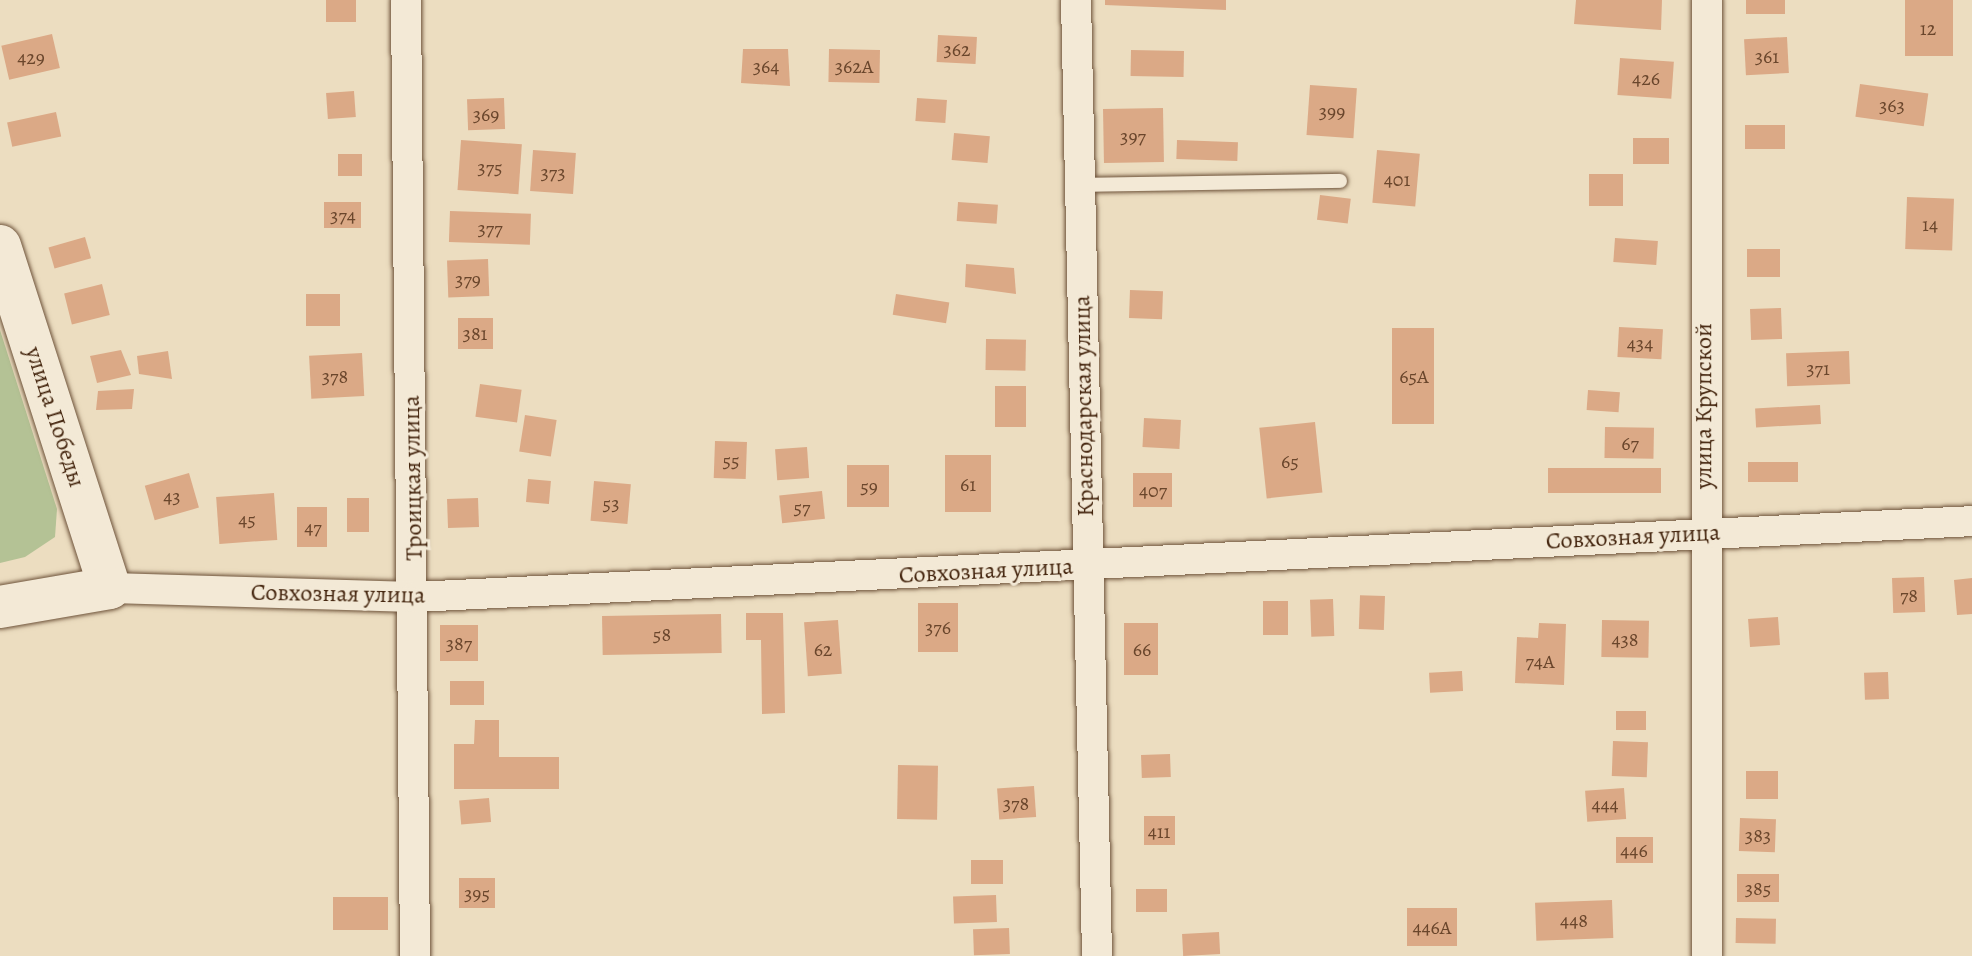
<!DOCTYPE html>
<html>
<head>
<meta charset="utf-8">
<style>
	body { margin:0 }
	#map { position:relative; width:1972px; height:956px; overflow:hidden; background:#ecddc0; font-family:Alegreya,serif }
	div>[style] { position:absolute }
	.green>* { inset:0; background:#b4c295 }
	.building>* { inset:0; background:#dba986; transform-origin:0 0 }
	.roads { filter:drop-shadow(0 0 2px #6e533a) drop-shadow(0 0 2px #6e533a) }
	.lane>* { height:14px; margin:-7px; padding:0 7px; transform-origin:7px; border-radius:7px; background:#f3e9d6 }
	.street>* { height:30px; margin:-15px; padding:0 15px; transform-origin:15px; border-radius:15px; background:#f3e9d6 }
	.secondary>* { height:42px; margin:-21px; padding:0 21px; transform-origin:21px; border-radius:21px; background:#f3e9d6 }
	span { translate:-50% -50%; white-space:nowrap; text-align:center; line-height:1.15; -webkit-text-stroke:6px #f3e9d6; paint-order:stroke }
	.number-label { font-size:20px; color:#6a462c }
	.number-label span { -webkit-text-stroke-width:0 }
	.street-label { font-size:24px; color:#44250e }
</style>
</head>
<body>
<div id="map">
	<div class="green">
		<div style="clip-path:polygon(0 330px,57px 509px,55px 537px,25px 557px,0 563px)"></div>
	</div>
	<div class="building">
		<div style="left:326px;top:0;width:30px;height:22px"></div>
		<div style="clip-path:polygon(1105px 0,1226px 0,1226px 10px,1105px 5px)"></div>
		<div style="clip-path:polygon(1576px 0,1662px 0,1661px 30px,1574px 24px)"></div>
		<div style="left:1746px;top:0;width:39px;height:14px"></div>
		<div style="left:1905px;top:0;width:48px;height:56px"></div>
		<div style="left:52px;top:34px;width:35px;height:52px;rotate:77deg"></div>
		<div style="left:938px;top:35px;width:39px;height:27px;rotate:3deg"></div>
		<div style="left:1787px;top:37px;width:36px;height:43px;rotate:87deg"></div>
		<div style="clip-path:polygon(743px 49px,788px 49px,790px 86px,741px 83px)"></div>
		<div style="left:829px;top:49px;width:51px;height:33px;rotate:1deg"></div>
		<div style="left:1131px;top:50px;width:53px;height:26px;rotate:1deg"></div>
		<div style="left:1620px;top:58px;width:54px;height:37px;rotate:4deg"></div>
		<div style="left:1860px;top:84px;width:69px;height:33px;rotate:8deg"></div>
		<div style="left:1310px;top:85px;width:47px;height:50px;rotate:4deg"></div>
		<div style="left:354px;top:91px;width:26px;height:28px;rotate:86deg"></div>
		<div style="left:504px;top:98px;width:31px;height:37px;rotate:88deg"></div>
		<div style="left:917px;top:98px;width:30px;height:23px;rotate:4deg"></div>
		<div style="left:1163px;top:108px;width:54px;height:60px;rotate:89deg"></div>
		<div style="left:56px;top:112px;width:25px;height:50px;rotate:78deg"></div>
		<div style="left:1745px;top:125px;width:40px;height:24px"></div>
		<div style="left:954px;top:133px;width:36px;height:27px;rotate:5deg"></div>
		<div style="left:1669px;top:138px;width:26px;height:36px;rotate:90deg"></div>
		<div style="left:461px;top:140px;width:61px;height:50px;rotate:4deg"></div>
		<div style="left:1177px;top:140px;width:61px;height:19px;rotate:2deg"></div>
		<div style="left:533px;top:150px;width:43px;height:41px;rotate:4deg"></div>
		<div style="left:1377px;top:150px;width:43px;height:53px;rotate:5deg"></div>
		<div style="left:362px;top:154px;width:22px;height:24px;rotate:90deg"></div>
		<div style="left:1589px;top:174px;width:34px;height:32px"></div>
		<div style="left:1320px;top:195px;width:31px;height:25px;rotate:7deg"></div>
		<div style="left:1907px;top:197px;width:47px;height:52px;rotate:2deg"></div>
		<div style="left:324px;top:202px;width:37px;height:26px"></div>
		<div style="left:958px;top:202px;width:40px;height:19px;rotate:4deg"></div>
		<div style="left:450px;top:211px;width:81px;height:31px;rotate:2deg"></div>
		<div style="left:85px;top:237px;width:22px;height:38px;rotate:74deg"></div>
		<div style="left:1615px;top:238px;width:43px;height:24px;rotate:4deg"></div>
		<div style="left:1747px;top:249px;width:33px;height:28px"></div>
		<div style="left:488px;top:259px;width:37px;height:41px;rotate:88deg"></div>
		<div style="clip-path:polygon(966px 264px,1014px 268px,1016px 294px,965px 287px)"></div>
		<div style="left:102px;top:284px;width:32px;height:39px;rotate:76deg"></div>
		<div style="left:1130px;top:290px;width:33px;height:28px;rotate:2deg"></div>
		<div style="left:306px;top:294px;width:34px;height:32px"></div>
		<div style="left:896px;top:294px;width:54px;height:21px;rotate:9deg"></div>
		<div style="left:1781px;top:308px;width:31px;height:31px;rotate:88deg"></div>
		<div style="left:458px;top:318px;width:35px;height:31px"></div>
		<div style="left:1619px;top:327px;width:44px;height:30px;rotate:3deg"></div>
		<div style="left:1392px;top:328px;width:42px;height:96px"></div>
		<div style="left:986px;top:339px;width:40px;height:31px;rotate:1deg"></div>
		<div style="clip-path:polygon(121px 350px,131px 375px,97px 383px,90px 356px)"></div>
		<div style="clip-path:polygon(168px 351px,172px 379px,139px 374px,137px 356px)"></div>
		<div style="left:1849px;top:351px;width:33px;height:63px;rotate:88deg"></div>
		<div style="left:362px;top:353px;width:43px;height:53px;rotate:87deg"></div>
		<div style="left:480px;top:384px;width:42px;height:33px;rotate:8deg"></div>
		<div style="left:995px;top:386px;width:31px;height:41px"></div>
		<div style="clip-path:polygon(134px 389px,132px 409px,96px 410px,98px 391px)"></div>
		<div style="left:1588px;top:390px;width:32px;height:20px;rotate:4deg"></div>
		<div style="left:1820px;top:405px;width:19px;height:65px;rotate:87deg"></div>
		<div style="left:525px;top:415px;width:32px;height:37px;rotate:9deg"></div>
		<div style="left:1144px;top:418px;width:37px;height:29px;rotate:3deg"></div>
		<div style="left:1315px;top:422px;width:71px;height:56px;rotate:84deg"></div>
		<div style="left:1605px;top:427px;width:49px;height:31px;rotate:1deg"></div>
		<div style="left:715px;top:441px;width:32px;height:37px;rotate:2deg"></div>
		<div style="left:807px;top:447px;width:31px;height:32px;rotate:86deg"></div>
		<div style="left:945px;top:455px;width:46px;height:57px"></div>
		<div style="left:1798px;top:462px;width:20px;height:50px;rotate:90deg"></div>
		<div style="left:847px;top:465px;width:42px;height:42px"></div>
		<div style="left:1548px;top:468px;width:113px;height:25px"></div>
		<div style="left:189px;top:473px;width:36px;height:46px;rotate:74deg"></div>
		<div style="left:1133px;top:473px;width:39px;height:34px"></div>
		<div style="left:528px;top:479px;width:23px;height:23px;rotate:5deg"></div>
		<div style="left:594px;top:481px;width:37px;height:40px;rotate:5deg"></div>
		<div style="left:822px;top:491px;width:28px;height:43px;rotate:84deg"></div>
		<div style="left:274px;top:493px;width:47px;height:58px;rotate:86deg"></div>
		<div style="left:347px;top:498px;width:22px;height:34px"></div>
		<div style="left:478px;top:498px;width:29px;height:31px;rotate:88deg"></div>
		<div style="left:297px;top:507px;width:30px;height:40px"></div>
		<div style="left:1924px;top:577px;width:35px;height:32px;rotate:88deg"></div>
		<div style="clip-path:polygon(1972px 578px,1972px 614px,1957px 615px,1954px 580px)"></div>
		<div style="left:1385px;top:596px;width:34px;height:25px;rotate:92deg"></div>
		<div style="left:1333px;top:599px;width:37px;height:23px;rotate:88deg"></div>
		<div style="left:1263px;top:601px;width:25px;height:34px"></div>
		<div style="left:918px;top:603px;width:40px;height:49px"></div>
		<div style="clip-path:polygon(746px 613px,783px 613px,785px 713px,762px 714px,761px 640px,746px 640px)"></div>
		<div style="left:721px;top:614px;width:39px;height:119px;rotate:89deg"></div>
		<div style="left:1778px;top:617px;width:28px;height:30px;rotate:86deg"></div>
		<div style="left:838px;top:620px;width:54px;height:34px;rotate:86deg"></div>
		<div style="left:1602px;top:620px;width:47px;height:37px;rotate:1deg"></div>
		<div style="left:1124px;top:623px;width:34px;height:52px"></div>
		<div style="clip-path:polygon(1539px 623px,1566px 624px,1564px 685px,1515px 683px,1517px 637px,1538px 638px)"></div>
		<div style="left:440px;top:625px;width:38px;height:36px"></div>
		<div style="left:1462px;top:671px;width:20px;height:33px;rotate:87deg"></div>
		<div style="left:1888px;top:672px;width:27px;height:24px;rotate:88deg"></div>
		<div style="left:484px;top:681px;width:24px;height:34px;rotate:90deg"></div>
		<div style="left:1646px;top:711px;width:19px;height:30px;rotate:90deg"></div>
		<div style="clip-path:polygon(475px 720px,499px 720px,499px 757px,559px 757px,559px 789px,454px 789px,454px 744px,474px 744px)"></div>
		<div style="left:1613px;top:741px;width:35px;height:35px;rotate:2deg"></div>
		<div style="left:1170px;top:754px;width:23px;height:29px;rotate:88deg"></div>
		<div style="left:898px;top:765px;width:40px;height:54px;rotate:1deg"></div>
		<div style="left:1746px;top:771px;width:32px;height:28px"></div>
		<div style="left:1034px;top:786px;width:31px;height:37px;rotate:86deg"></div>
		<div style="left:1624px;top:788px;width:31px;height:39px;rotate:86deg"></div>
		<div style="left:489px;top:798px;width:24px;height:30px;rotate:85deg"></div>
		<div style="left:1175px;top:816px;width:29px;height:31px;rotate:90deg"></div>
		<div style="left:1740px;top:818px;width:36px;height:33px;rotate:2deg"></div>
		<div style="left:1616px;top:837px;width:37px;height:26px"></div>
		<div style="left:971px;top:860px;width:32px;height:24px"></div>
		<div style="left:1779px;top:874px;width:28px;height:42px;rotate:90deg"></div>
		<div style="left:459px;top:878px;width:36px;height:30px"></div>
		<div style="left:1167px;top:889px;width:23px;height:31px;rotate:90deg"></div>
		<div style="left:996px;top:895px;width:27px;height:43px;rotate:88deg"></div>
		<div style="left:333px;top:897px;width:55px;height:33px"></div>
		<div style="left:1612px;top:900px;width:38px;height:77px;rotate:88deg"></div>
		<div style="left:1407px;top:908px;width:50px;height:38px"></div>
		<div style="left:1736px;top:918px;width:40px;height:25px;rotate:1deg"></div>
		<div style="left:1009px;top:928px;width:26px;height:36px;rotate:88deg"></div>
		<div style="left:1219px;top:932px;width:22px;height:37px;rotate:87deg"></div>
	</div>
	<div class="roads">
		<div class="lane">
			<div style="left:1081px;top:185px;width:259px;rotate:-0.9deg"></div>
		</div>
		<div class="street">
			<div style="left:406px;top:0;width:956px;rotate:89.46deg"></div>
			<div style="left:1076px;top:0;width:956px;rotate:88.74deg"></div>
			<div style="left:110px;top:588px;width:305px;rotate:1.7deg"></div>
			<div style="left:415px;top:597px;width:1559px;rotate:-2.79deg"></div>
			<div style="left:1707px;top:956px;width:956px;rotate:-90deg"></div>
		</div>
		<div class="secondary">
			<div style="left:0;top:246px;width:359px;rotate:72.2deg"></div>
			<div style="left:110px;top:588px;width:112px;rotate:170.2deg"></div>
		</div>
	</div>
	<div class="number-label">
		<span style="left:1928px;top:28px">12</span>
		<span style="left:957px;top:49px">362</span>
		<span style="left:1767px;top:56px">361</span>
		<span style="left:31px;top:57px">429</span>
		<span style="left:766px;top:66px">364</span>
		<span style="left:854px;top:66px">362А</span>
		<span style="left:1646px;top:78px">426</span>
		<span style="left:1892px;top:105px">363</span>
		<span style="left:1332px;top:111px">399</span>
		<span style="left:486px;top:114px">369</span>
		<span style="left:1133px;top:136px">397</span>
		<span style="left:490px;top:167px">375</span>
		<span style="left:553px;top:172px">373</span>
		<span style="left:1397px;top:179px">401</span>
		<span style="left:343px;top:215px">374</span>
		<span style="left:1930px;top:224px">14</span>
		<span style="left:490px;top:228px">377</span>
		<span style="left:468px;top:279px">379</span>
		<span style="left:475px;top:333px">381</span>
		<span style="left:1640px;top:343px">434</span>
		<span style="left:1818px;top:368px">371</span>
		<span style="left:335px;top:376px">378</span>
		<span style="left:1414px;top:376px">65А</span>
		<span style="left:1630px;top:443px">67</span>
		<span style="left:731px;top:460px">55</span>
		<span style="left:1290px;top:461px">65</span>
		<span style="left:968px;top:484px">61</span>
		<span style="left:869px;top:486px">59</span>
		<span style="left:1153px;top:490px">407</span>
		<span style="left:172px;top:496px">43</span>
		<span style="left:611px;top:503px">53</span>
		<span style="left:802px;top:507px">57</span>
		<span style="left:247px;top:519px">45</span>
		<span style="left:313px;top:527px">47</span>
		<span style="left:1909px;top:595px">78</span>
		<span style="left:938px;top:627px">376</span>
		<span style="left:662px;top:634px">58</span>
		<span style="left:1625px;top:639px">438</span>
		<span style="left:459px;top:643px">387</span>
		<span style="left:823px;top:649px">62</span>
		<span style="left:1142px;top:649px">66</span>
		<span style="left:1540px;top:661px">74А</span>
		<span style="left:1016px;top:803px">378</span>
		<span style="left:1605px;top:804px">444</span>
		<span style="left:1159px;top:831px">411</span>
		<span style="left:1758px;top:835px">383</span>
		<span style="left:1634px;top:850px">446</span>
		<span style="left:1758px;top:888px">385</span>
		<span style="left:477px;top:893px">395</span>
		<span style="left:1574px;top:920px">448</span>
		<span style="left:1432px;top:927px">446А</span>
	</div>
	<div class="street-label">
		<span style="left:1084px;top:406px;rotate:-91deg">Краснодарская улица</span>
		<span style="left:1704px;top:406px;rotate:-90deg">улица Крупской</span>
		<span style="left:55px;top:417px;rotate:72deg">улица Победы</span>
		<span style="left:413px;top:478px;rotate:-91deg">Троицкая улица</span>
		<span style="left:1633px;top:537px;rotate:-3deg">Совхозная улица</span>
		<span style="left:986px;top:571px;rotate:-3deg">Совхозная улица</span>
		<span style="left:338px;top:594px;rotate:1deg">Совхозная улица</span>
	</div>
</div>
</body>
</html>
